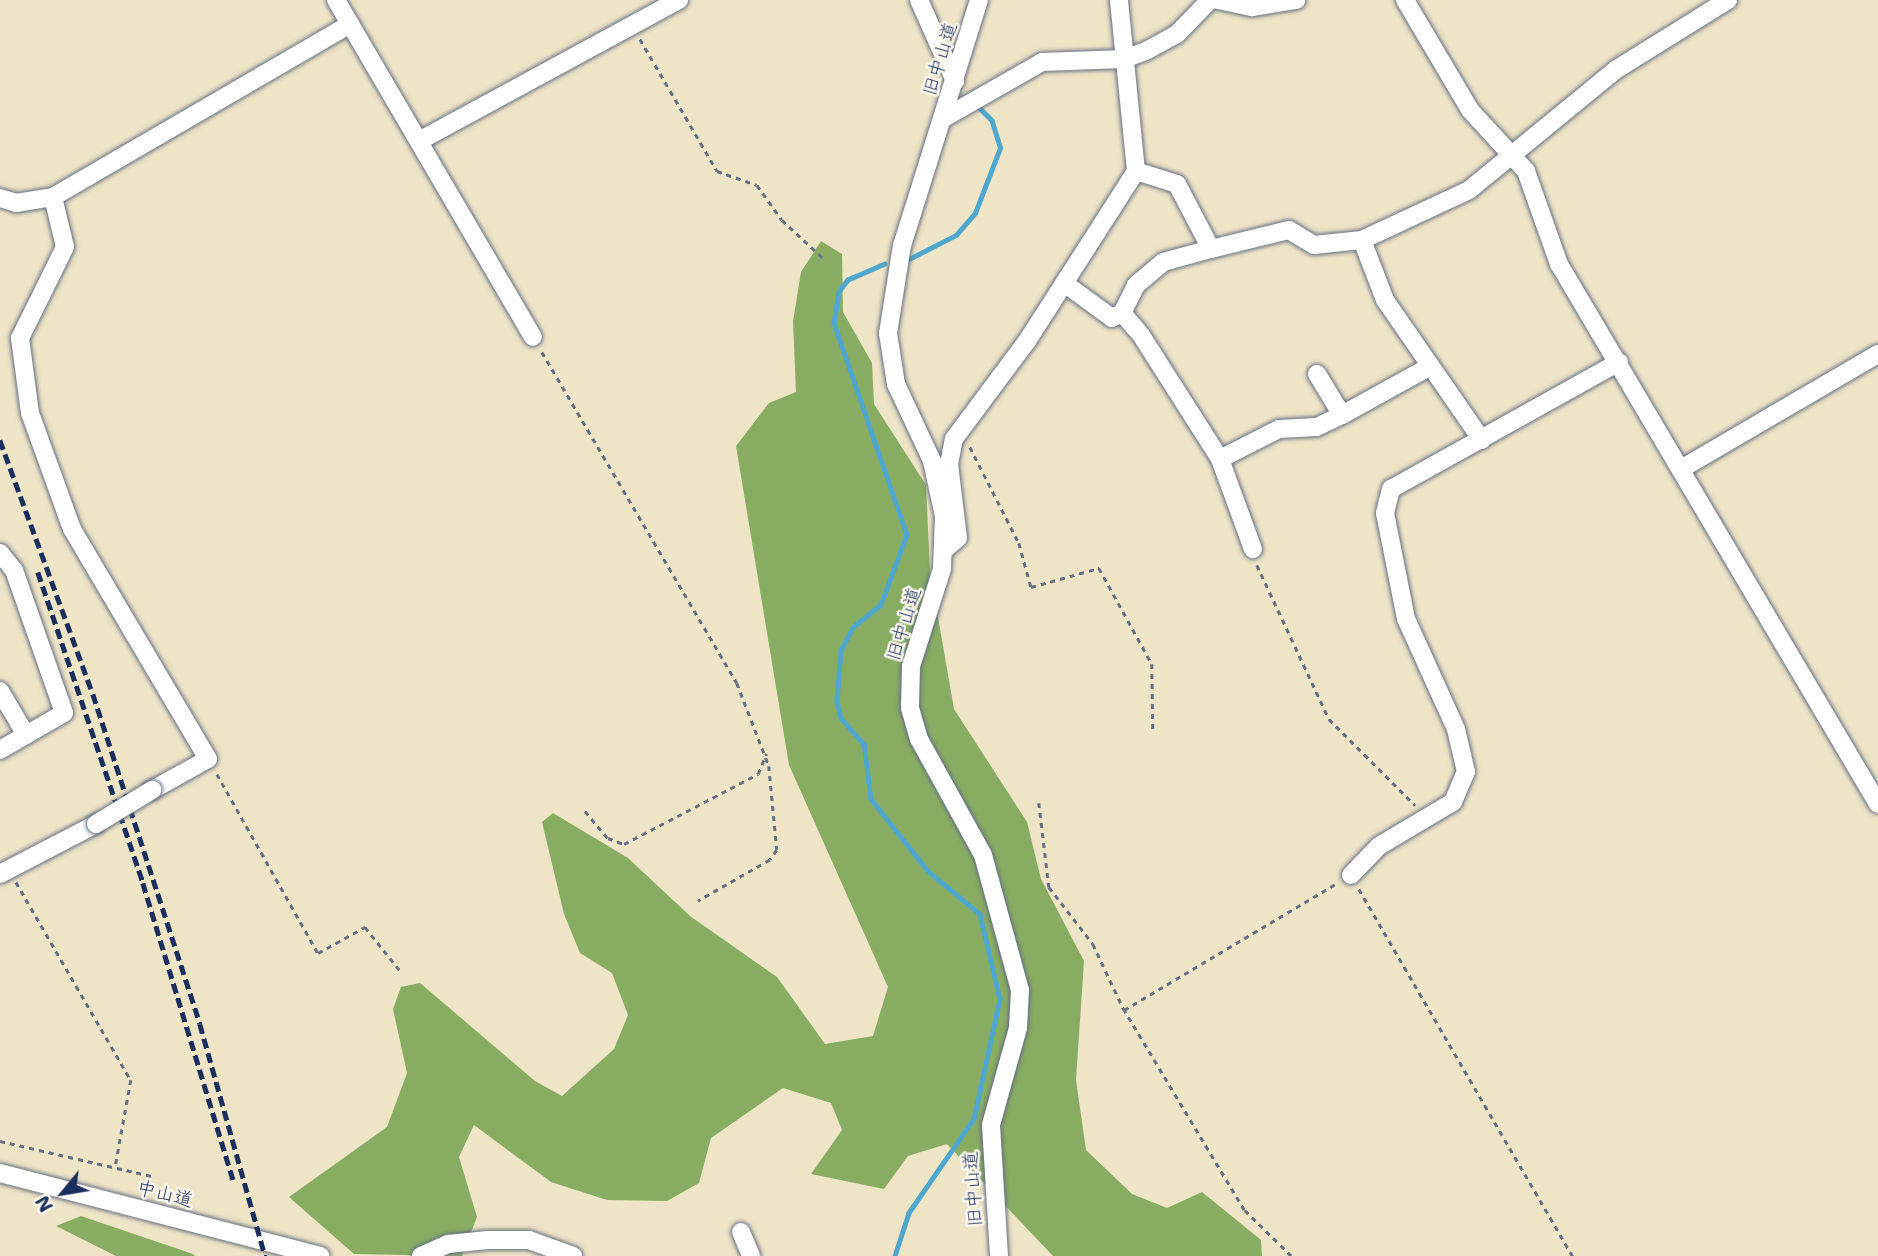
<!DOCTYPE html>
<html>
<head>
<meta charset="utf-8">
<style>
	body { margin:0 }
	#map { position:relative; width:1878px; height:1256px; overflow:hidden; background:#eee4c6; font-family:"Shantell Sans","Klee One",sans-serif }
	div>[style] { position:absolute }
	.forest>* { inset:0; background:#88ad62 }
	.stream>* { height:4.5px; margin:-2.25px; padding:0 2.25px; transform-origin:2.25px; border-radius:2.25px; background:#50a7cd }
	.path>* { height:2.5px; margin-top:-1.25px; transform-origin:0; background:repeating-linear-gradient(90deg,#656e82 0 5px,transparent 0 10px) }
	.roads { filter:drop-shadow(0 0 2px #656e82) drop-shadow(0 0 2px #656e82) }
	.minor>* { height:18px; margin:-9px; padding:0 9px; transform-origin:9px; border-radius:9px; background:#fff }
	.rail>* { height:4.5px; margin-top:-2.25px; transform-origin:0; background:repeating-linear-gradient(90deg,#1b2f5e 0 10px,transparent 0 15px) }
	.bridges { filter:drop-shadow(0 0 2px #656e82) drop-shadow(0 0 2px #656e82) }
	.minor-bridge>* { height:18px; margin:-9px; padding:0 9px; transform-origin:9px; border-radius:9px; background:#fff }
	span { translate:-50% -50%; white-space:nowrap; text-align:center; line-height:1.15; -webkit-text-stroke:5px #fbf7ec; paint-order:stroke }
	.street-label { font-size:19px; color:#1b2f5e }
	.north { position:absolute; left:28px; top:1158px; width:70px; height:70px; -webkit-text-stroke:5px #fbf7ec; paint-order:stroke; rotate:240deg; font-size:19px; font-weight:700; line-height:28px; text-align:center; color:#1b2f5e }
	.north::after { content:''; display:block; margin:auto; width:24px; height:32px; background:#1b2f5e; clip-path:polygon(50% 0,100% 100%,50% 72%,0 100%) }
</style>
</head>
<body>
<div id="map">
	<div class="forest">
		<div style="clip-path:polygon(821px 241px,842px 254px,843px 312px,872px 363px,874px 404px,926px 485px,930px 571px,954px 709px,1027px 822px,1041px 879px,1084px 961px,1076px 1080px,1086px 1150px,1132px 1194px,1167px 1208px,1202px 1192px,1261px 1240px,1262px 1256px,1053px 1256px,947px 1144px,908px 1156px,884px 1189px,811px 1174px,842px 1130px,831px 1103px,783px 1088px,711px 1138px,699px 1183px,667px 1201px,607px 1200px,551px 1182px,474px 1125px,459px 1157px,477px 1217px,462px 1256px,354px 1254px,289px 1197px,387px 1127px,407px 1073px,393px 1009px,401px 987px,420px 983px,535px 1081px,562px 1096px,614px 1049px,628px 1015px,612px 973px,580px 953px,564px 914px,542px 822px,553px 813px,628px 858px,690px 916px,777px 977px,825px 1044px,873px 1036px,888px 987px,789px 765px,736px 446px,769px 403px,796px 392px,793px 321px,801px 272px)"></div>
		<div style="clip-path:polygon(81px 1216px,193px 1254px,195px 1256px,116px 1256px,56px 1226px)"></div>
	</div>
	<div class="stream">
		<div style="left:905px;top:261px;width:57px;rotate:-27deg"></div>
		<div style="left:956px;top:235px;width:29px;rotate:-49deg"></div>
		<div style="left:975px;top:213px;width:70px;rotate:-69deg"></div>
		<div style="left:1000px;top:148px;width:28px;rotate:-107deg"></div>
		<div style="left:992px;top:121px;width:21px;rotate:-135deg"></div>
		<div style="left:885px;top:264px;width:40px;rotate:156.6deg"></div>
		<div style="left:848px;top:280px;width:15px;rotate:127deg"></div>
		<div style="left:839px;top:292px;width:31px;rotate:99deg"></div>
		<div style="left:834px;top:323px;width:224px;rotate:71deg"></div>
		<div style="left:907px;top:535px;width:75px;rotate:110.4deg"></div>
		<div style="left:881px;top:605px;width:36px;rotate:141deg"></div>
		<div style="left:853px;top:628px;width:26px;rotate:118deg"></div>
		<div style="left:841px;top:651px;width:50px;rotate:94.6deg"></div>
		<div style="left:837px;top:701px;width:17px;rotate:77deg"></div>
		<div style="left:841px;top:718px;width:35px;rotate:49deg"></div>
		<div style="left:864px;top:744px;width:55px;rotate:82.7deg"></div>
		<div style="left:871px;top:799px;width:92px;rotate:51.6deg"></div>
		<div style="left:928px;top:871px;width:67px;rotate:39.6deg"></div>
		<div style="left:980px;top:914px;width:87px;rotate:76.8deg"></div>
		<div style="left:1000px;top:999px;width:123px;rotate:102.2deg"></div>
		<div style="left:974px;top:1119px;width:114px;rotate:124.7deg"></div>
		<div style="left:909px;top:1213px;width:45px;rotate:108deg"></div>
	</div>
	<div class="path">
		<div style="left:640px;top:39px;width:153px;rotate:59.7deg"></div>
		<div style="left:717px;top:171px;width:42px;rotate:19.3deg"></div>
		<div style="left:757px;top:185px;width:43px;rotate:54.5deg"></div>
		<div style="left:782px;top:220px;width:56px;rotate:42.8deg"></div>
		<div style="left:542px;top:352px;width:384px;rotate:59.5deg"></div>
		<div style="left:737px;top:683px;width:89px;rotate:68.9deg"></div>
		<div style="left:769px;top:766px;width:84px;rotate:84.6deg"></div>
		<div style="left:777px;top:850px;width:12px;rotate:125deg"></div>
		<div style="left:770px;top:860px;width:83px;rotate:150.3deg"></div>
		<div style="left:970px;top:447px;width:108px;rotate:63deg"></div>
		<div style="left:1019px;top:543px;width:46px;rotate:74.7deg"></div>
		<div style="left:1031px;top:587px;width:71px;rotate:-15.6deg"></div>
		<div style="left:1099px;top:568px;width:110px;rotate:61.1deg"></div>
		<div style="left:1152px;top:664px;width:65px;rotate:89.1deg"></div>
		<div style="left:1257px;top:565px;width:170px;rotate:64.9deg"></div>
		<div style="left:1329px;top:719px;width:122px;rotate:45deg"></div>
		<div style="left:217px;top:774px;width:206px;rotate:60.6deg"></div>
		<div style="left:318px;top:953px;width:54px;rotate:-29deg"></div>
		<div style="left:365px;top:927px;width:59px;rotate:51.2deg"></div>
		<div style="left:1039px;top:803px;width:85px;rotate:83.2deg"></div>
		<div style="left:1049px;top:887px;width:72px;rotate:52.3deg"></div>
		<div style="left:1093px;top:944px;width:73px;rotate:64.8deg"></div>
		<div style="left:585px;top:811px;width:35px;rotate:50deg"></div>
		<div style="left:608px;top:838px;width:17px;rotate:21deg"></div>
		<div style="left:624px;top:844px;width:151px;rotate:-27.6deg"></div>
		<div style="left:758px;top:774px;width:22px;rotate:-68deg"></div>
		<div style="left:16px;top:882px;width:229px;rotate:59.9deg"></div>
		<div style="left:131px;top:1080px;width:90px;rotate:100.2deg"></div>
		<div style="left:1359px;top:889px;width:425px;rotate:59.8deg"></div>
		<div style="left:0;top:1141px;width:160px;rotate:13deg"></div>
		<div style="left:1291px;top:1256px;width:66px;rotate:-135.6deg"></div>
		<div style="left:1244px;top:1210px;width:233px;rotate:-121deg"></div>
		<div style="left:1124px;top:1010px;width:248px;rotate:-30.8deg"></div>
	</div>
	<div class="roads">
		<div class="minor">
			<div style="left:336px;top:0;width:390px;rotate:59.7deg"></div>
			<div style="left:919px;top:0;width:89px;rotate:66deg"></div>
			<div style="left:979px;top:0;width:257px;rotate:107.4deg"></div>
			<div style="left:902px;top:245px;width:89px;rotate:99deg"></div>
			<div style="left:888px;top:333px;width:52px;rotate:81.1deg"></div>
			<div style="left:896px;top:384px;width:85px;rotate:64.9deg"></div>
			<div style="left:932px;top:461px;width:56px;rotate:77.7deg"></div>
			<div style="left:944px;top:516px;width:53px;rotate:92.2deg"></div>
			<div style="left:942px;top:569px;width:102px;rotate:107.7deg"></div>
			<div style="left:911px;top:666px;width:42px;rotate:91.4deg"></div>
			<div style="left:910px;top:708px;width:32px;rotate:74deg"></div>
			<div style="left:919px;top:739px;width:132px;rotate:61.1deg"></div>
			<div style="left:983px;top:855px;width:140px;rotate:74.7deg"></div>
			<div style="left:1020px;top:990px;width:38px;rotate:93deg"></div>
			<div style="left:1018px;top:1028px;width:101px;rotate:105.6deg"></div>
			<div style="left:991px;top:1125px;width:131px;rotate:86.5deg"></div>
			<div style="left:1218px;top:0;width:35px;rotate:12deg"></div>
			<div style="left:1252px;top:7px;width:45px;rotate:-9deg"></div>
			<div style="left:1405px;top:0;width:128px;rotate:59.4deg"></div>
			<div style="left:1470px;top:110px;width:83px;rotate:47.4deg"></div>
			<div style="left:1526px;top:171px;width:99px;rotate:70.5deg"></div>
			<div style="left:1559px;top:264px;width:627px;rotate:59.43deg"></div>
			<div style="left:944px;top:118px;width:113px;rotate:-29.7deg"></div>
			<div style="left:1042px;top:62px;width:82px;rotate:-2.1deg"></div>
			<div style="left:1124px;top:59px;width:23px;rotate:-20deg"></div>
			<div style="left:1146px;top:51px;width:35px;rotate:-29deg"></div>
			<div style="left:1177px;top:34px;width:47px;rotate:-45.9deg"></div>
			<div style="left:419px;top:141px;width:296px;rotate:-28.5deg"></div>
			<div style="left:1136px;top:171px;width:43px;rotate:17.6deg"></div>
			<div style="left:1177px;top:184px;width:73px;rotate:62.4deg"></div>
			<div style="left:1211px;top:249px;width:80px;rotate:-13.7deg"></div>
			<div style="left:1289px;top:230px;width:29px;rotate:31deg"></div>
			<div style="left:1314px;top:245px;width:48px;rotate:-5.9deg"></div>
			<div style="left:1362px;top:240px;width:118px;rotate:-25deg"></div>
			<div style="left:1469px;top:190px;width:191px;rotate:-39.3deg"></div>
			<div style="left:1617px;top:69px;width:131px;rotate:-31.9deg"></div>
			<div style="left:53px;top:197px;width:51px;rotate:76.5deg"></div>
			<div style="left:65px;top:247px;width:102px;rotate:116.3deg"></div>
			<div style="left:20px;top:338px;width:76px;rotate:82.4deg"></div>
			<div style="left:30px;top:413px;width:123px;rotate:70.1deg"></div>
			<div style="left:72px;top:529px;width:267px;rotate:59.4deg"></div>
			<div style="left:208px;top:759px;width:64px;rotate:151deg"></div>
			<div style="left:0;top:198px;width:17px;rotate:17deg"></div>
			<div style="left:16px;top:203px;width:37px;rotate:-9deg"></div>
			<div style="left:53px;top:197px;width:344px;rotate:-30.2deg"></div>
			<div style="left:1362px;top:240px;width:64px;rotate:69deg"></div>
			<div style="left:1385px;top:300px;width:170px;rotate:55.3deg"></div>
			<div style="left:1064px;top:283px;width:59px;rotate:36.1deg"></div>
			<div style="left:1112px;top:318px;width:11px;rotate:-27deg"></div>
			<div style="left:1122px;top:313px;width:29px;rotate:49deg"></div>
			<div style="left:1141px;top:335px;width:147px;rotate:57.5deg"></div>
			<div style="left:1220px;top:459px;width:96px;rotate:69.9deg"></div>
			<div style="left:1122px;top:313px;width:31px;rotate:-63deg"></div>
			<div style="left:1136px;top:285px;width:35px;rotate:-40deg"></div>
			<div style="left:1163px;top:262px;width:50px;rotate:-15.2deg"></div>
			<div style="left:1317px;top:374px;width:48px;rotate:58.6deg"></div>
			<div style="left:1342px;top:415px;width:99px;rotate:-28.9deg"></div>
			<div style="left:1220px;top:459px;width:66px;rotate:-27deg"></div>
			<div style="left:1279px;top:429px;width:38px;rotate:-3deg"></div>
			<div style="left:1317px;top:427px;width:28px;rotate:-26deg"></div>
			<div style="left:1681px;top:469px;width:228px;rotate:-30.3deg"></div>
			<div style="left:944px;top:550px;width:18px;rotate:-41deg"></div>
			<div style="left:958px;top:538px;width:75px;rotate:-96.9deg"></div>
			<div style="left:949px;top:464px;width:25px;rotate:-79deg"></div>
			<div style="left:954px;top:439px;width:122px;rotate:-53.3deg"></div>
			<div style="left:1027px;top:341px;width:202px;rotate:-57.3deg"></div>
			<div style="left:1136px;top:171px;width:172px;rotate:-95.7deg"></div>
			<div style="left:0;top:553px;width:22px;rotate:51deg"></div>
			<div style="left:14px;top:570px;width:151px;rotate:70.7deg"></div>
			<div style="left:64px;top:713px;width:74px;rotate:150deg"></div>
			<div style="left:0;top:691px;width:51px;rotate:59.4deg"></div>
			<div style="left:0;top:874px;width:108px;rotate:-27.5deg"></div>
			<div style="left:1351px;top:875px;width:40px;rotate:-46deg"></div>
			<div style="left:1379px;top:846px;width:86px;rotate:-30.7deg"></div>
			<div style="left:1453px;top:802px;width:33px;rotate:-67deg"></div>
			<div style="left:1466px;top:772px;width:44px;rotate:-103.1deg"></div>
			<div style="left:1456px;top:729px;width:121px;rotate:-114.4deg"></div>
			<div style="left:1406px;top:619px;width:108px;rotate:-101.2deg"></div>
			<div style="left:1385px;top:513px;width:25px;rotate:-76deg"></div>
			<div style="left:1391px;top:489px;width:261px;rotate:-29.1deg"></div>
			<div style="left:0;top:1173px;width:331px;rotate:14.5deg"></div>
			<div style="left:741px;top:1232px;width:26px;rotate:67deg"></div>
			<div style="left:421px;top:1256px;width:30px;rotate:-24deg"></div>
			<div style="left:448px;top:1244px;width:40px;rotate:-5.7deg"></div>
			<div style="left:488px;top:1240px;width:41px"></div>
			<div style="left:529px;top:1240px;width:47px;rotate:20deg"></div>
		</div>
	</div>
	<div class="rail">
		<div style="left:0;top:440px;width:270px;rotate:69.9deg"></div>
		<div style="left:93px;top:694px;width:347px;rotate:72deg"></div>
		<div style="left:200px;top:1024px;width:241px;rotate:74.3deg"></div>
		<div style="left:38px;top:572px;width:328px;rotate:71.3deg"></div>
		<div style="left:143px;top:883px;width:313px;rotate:73.1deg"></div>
	</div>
	<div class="bridges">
		<div class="minor-bridge">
			<div style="left:96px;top:824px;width:66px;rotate:-31.3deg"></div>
		</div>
	</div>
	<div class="street-label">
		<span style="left:940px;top:59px;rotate:-73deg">旧中山道</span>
		<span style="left:904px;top:624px;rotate:-73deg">旧中山道</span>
		<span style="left:973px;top:1189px;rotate:-94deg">旧中山道</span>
		<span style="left:165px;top:1194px;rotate:14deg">中山道</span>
	</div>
	<div class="north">N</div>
</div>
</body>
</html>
